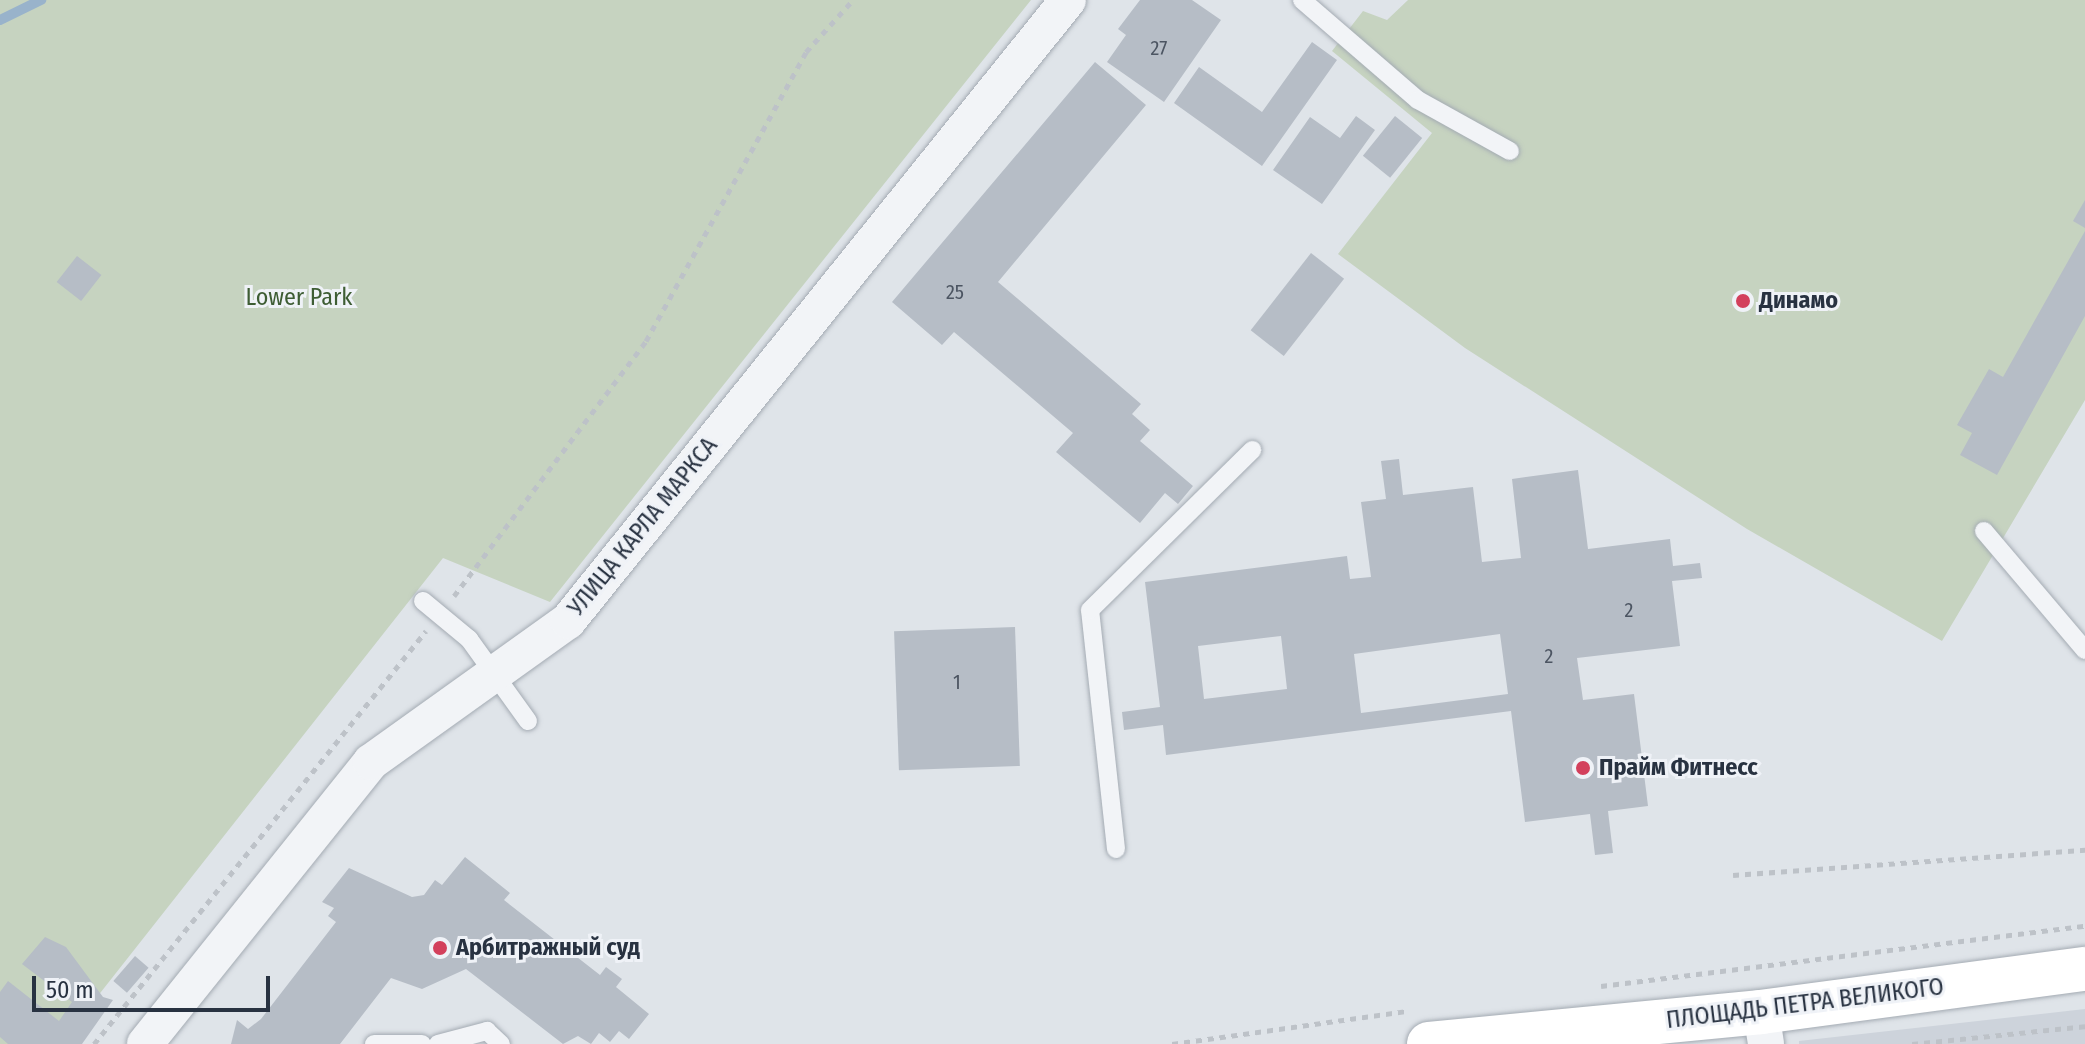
<!DOCTYPE html>
<html>
<head>
<meta charset="utf-8">
<style>
	body { margin:0 }
	#map { position:relative; width:2085px; height:1044px; overflow:hidden; background:#dfe4e9; font-family:"Fira Sans Condensed",sans-serif }
	div>[style] { position:absolute }
	.built>* { inset:0; background:#cdd3db }
	.green>* { inset:0; background:#c6d3c0 }
	.stream>* { height:10px; margin:-5px; padding:0 5px; transform-origin:5px; border-radius:5px; background:#99b3cb }
	.building>* { inset:0; background:#b6bdc6; transform-origin:0 0 }
	.path>* { height:5px; margin-top:-2.5px; transform-origin:0; background:repeating-linear-gradient(90deg,#bdc2c8 0 6px,transparent 0 12px) }
	.roads { filter:drop-shadow(0 0 2px #a4abb3) drop-shadow(0 0 2px #a4abb3) }
	.lane>* { height:18px; margin:-9px; padding:0 9px; transform-origin:9px; border-radius:9px; background:#f2f4f7 }
	.street>* { height:36px; margin:-18px; padding:0 18px; transform-origin:18px; border-radius:18px; background:#f2f4f7 }
	.secondary>* { height:44px; margin:-22px; padding:0 22px; transform-origin:22px; border-radius:22px; background:#fff }
	.dots>* { width:22px; height:22px; translate:-50% -50%; box-sizing:border-box; border:4px solid #eff2f7; border-radius:50% }
	span { translate:-50% -50%; white-space:nowrap; text-align:center; line-height:1.15; -webkit-text-stroke:6px #eff2f7; paint-order:stroke }
	.number-label { font-size:20px; color:#4c5562 }
	.number-label span { -webkit-text-stroke-width:0 }
	.park-label { font-size:24px; color:#3e5d34 }
	.poi-label { font-size:24px; color:#283241; font-weight:700 }
	.left { translate:0 -50%; text-align:left }
	.street-label { font-size:24px; color:#283241 }
	.scale { position:absolute; left:32px; top:976px; width:238px; height:36px; box-sizing:border-box; border:4px solid #283241; border-top:0; padding-left:10px; font-size:24px; line-height:28px; white-space:nowrap; color:#283241; -webkit-text-stroke:6px #eff2f7; paint-order:stroke }
</style>
</head>
<body>
<div id="map">
	<div class="built">
		<div style="clip-path:polygon(2085px 1009px,2085px 1044px,1799px 1044px,1799px 1041px)"></div>
	</div>
	<div class="green">
		<div style="clip-path:polygon(0 0,1031px 0,550px 602px,443px 558px,60px 1044px,0 1044px)"></div>
		<div style="clip-path:polygon(1408px 0,2085px 0,2085px 400px,1942px 641px,1747px 529px,1465px 348px,1338px 254px,1432px 133px,1332px 51px,1363px 11px,1387px 20px)"></div>
	</div>
	<div class="stream">
		<div style="left:0;top:20px;width:46px;rotate:-26deg"></div>
	</div>
	<div class="building">
		<div style="clip-path:polygon(1140px 0,1192px 0,1221px 20px,1164px 102px,1107px 62px,1126px 35px,1118px 29px)"></div>
		<div style="clip-path:polygon(1312px 42px,1337px 60px,1262px 166px,1174px 103px,1199px 67px,1262px 112px)"></div>
		<div style="clip-path:polygon(1095px 62px,1146px 105px,998px 282px,1141px 404px,1132px 414px,1150px 430px,1140px 441px,1193px 486px,1178px 504px,1165px 493px,1140px 523px,1056px 452px,1073px 433px,954px 332px,942px 345px,892px 302px)"></div>
		<div style="clip-path:polygon(1356px 116px,1375px 130px,1322px 204px,1273px 170px,1310px 117px,1340px 138px)"></div>
		<div style="left:1395px;top:116px;width:35px;height:51px;rotate:39deg"></div>
		<div style="clip-path:polygon(2085px 200px,2085px 228px,2073px 221px)"></div>
		<div style="clip-path:polygon(2085px 231px,2085px 316px,1997px 475px,1960px 455px,1972px 433px,1957px 425px,1989px 369px,2003px 377px)"></div>
		<div style="left:1311px;top:253px;width:42px;height:98px;rotate:38deg"></div>
		<div style="left:77px;top:256px;width:31px;height:33px;rotate:38deg"></div>
		<div style="clip-path:polygon(evenodd,1399px 459px,1403px 495px,1473px 487px,1482px 562px,1521px 558px,1512px 479px,1578px 470px,1588px 549px,1670px 539px,1673px 566px,1700px 563px,1702px 578px,1672px 581px,1680px 646px,1577px 658px,1583px 700px,1634px 694px,1648px 806px,1608px 811px,1613px 853px,1595px 855px,1590px 814px,1525px 822px,1511px 711px,1166px 755px,1163px 725px,1124px 730px,1122px 712px,1160px 707px,1145px 582px,1347px 556px,1350px 579px,1371px 577px,1361px 502px,1386px 499px,1381px 461px,1399px 459px,1500px 634px,1508px 694px,1361px 713px,1354px 654px,1500px 634px,1399px 459px,1281px 636px,1287px 689px,1204px 699px,1198px 646px,1281px 636px)"></div>
		<div style="left:1015px;top:627px;width:139px;height:121px;rotate:88deg"></div>
		<div style="clip-path:polygon(465px 857px,510px 893px,504px 900px,600px 975px,606px 967px,622px 979px,616px 987px,649px 1014px,629px 1039px,619px 1031px,610px 1042px,599px 1033px,591px 1044px,578px 1036px,563px 1044px,466px 969px,422px 989px,391px 978px,340px 1044px,231px 1044px,237px 1020px,248px 1029px,261px 1019px,336px 922px,328px 916px,334px 908px,322px 902px,349px 868px,412px 897px,424px 895px,435px 880px,442px 885px)"></div>
		<div style="clip-path:polygon(45px 937px,66px 947px,103px 997px,113px 1000px,82px 1044px,8px 1044px,0 1037px,0 992px,8px 981px,59px 1021px,72px 1002px,22px 964px)"></div>
		<div style="left:135px;top:956px;width:18px;height:33px;rotate:41deg"></div>
	</div>
	<div class="path">
		<div style="left:454px;top:596px;width:319px;rotate:-53deg"></div>
		<div style="left:646px;top:341px;width:330px;rotate:-61deg"></div>
		<div style="left:806px;top:52px;width:70px;rotate:-47.9deg"></div>
		<div style="left:1733px;top:875px;width:353px;rotate:-4.1deg"></div>
		<div style="left:1601px;top:986px;width:488px;rotate:-7.1deg"></div>
		<div style="left:94px;top:1044px;width:530px;rotate:-51.21deg"></div>
		<div style="left:1172px;top:1044px;width:238px;rotate:-8deg"></div>
		<div style="left:1912px;top:1044px;width:174px;rotate:-5.9deg"></div>
	</div>
	<div class="roads">
		<div class="lane">
			<div style="left:1302px;top:0;width:153px;rotate:40.8deg"></div>
			<div style="left:1418px;top:100px;width:105px;rotate:29deg"></div>
			<div style="left:1984px;top:531px;width:156px;rotate:49.7deg"></div>
			<div style="left:423px;top:601px;width:60px;rotate:39.6deg"></div>
			<div style="left:469px;top:639px;width:101px;rotate:54.3deg"></div>
			<div style="left:1116px;top:849px;width:240px;rotate:-96.2deg"></div>
			<div style="left:1090px;top:610px;width:228px;rotate:-44.6deg"></div>
			<div style="left:374px;top:1044px;width:48px"></div>
			<div style="left:438px;top:1044px;width:51px;rotate:-14.9deg"></div>
			<div style="left:487px;top:1031px;width:19px;rotate:43deg"></div>
		</div>
		<div class="street">
			<div style="left:1761px;top:1012px;width:32px;rotate:81deg"></div>
			<div style="left:145px;top:1044px;width:361px;rotate:-51.3deg"></div>
			<div style="left:371px;top:762px;width:242px;rotate:-35.6deg"></div>
			<div style="left:568px;top:621px;width:797px;rotate:-51.16deg"></div>
		</div>
		<div class="secondary">
			<div style="left:1429px;top:1044px;width:334px;rotate:-5.5deg"></div>
			<div style="left:1761px;top:1012px;width:327px;rotate:-7.6deg"></div>
		</div>
	</div>
	<div class="dots">
		<div style="left:1743px;top:301px;background:#d3405c"></div>
		<div style="left:1583px;top:768px;background:#d3405c"></div>
		<div style="left:440px;top:948px;background:#d3405c"></div>
	</div>
	<div class="number-label">
		<span style="left:1159px;top:48px">27</span>
		<span style="left:955px;top:292px">25</span>
		<span style="left:1629px;top:610px">2</span>
		<span style="left:1549px;top:656px">2</span>
		<span style="left:957px;top:682px">1</span>
	</div>
	<div class="park-label">
		<span style="left:299px;top:298px">Lower Park</span>
	</div>
	<div class="poi-label">
		<span class="left" style="left:1759px;top:301px">Динамо</span>
		<span class="left" style="left:1599px;top:768px">Прайм Фитнесс</span>
		<span class="left" style="left:456px;top:948px">Арбитражный суд</span>
	</div>
	<div class="street-label">
		<span style="left:643px;top:527px;rotate:-51deg">УЛИЦА КАРЛА МАРКСА</span>
		<span style="left:1805px;top:1004px;rotate:-7deg">ПЛОЩАДЬ ПЕТРА ВЕЛИКОГО</span>
	</div>
	<div class="scale">50 m</div>
</div>
</body>
</html>
